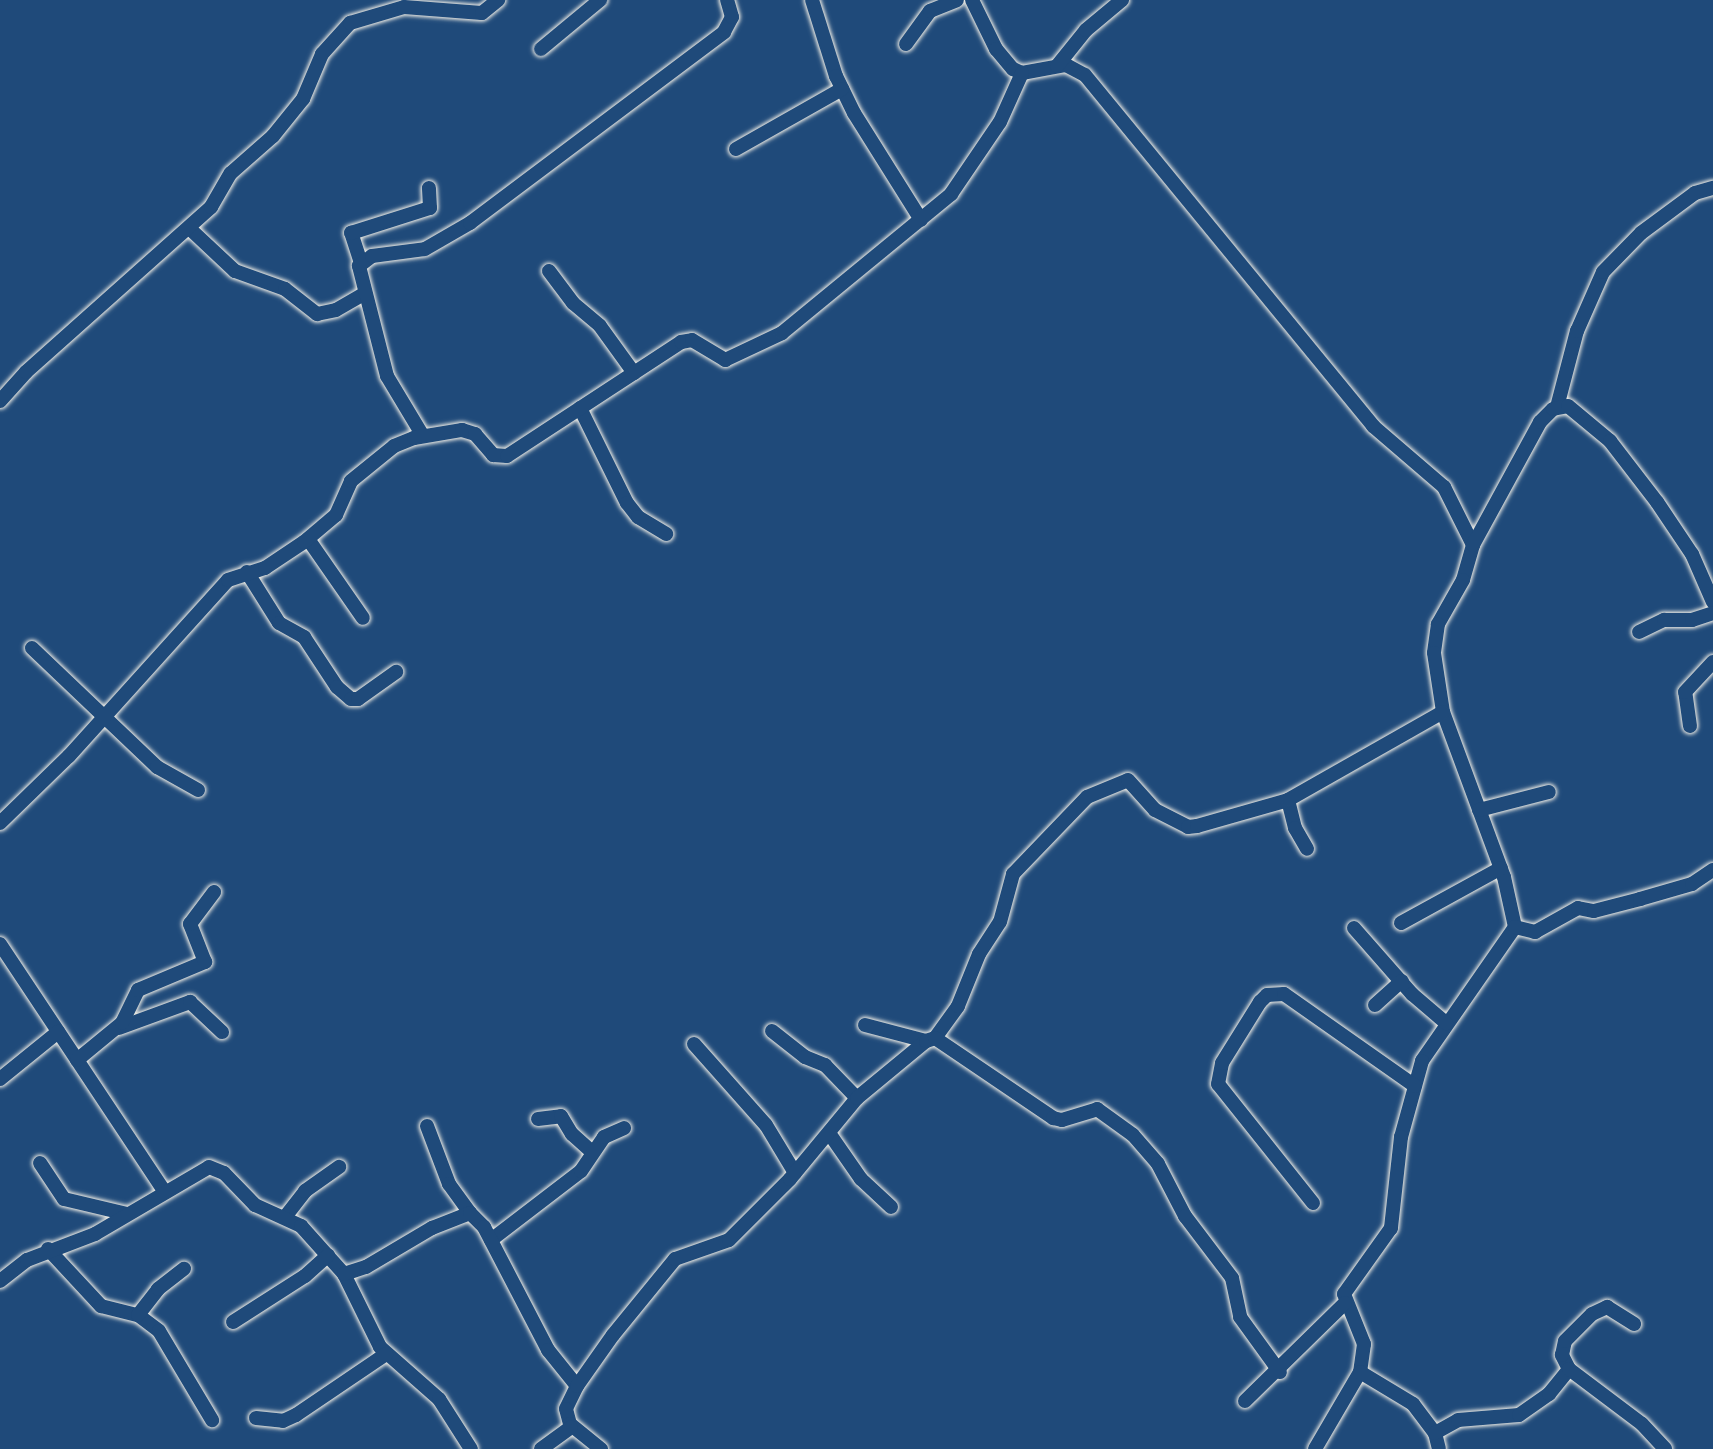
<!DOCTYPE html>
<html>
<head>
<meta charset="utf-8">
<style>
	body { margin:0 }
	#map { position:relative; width:1713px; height:1449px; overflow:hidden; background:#1f4a7a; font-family:Caveat,sans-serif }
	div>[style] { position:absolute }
	.roads { filter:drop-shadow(0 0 2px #f4f1e8) drop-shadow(0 0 2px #f4f1e8) }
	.minor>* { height:14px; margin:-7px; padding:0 7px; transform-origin:7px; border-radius:7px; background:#1f4a7a }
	span { translate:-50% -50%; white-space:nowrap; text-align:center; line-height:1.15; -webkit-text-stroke:5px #1f4a7a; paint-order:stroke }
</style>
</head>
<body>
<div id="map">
	<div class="roads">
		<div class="minor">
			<div style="left:812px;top:0;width:80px;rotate:72.5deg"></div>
			<div style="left:836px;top:76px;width:41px;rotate:64.1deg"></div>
			<div style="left:854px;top:113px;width:126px;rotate:57.9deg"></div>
			<div style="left:972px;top:0;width:55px;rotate:63.9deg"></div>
			<div style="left:996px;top:49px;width:26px;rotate:50deg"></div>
			<div style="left:1013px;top:69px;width:10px;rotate:24deg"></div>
			<div style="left:1022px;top:73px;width:45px;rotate:-10.3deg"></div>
			<div style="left:1066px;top:65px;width:21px;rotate:28deg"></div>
			<div style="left:1085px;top:75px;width:454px;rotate:50.6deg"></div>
			<div style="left:1373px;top:426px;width:94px;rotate:40.7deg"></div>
			<div style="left:1444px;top:487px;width:65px;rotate:63.4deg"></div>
			<div style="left:1473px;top:545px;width:36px;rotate:106deg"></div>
			<div style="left:1463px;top:580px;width:51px;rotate:119.6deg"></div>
			<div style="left:1438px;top:624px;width:29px;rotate:98deg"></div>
			<div style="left:1434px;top:653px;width:60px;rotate:81.3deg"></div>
			<div style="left:1443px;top:712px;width:176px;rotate:69.7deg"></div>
			<div style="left:1504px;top:877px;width:51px;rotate:77.6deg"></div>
			<div style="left:1515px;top:927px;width:163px;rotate:124.8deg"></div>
			<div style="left:1422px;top:1061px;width:79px;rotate:105.4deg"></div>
			<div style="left:1401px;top:1137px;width:92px;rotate:96.3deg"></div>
			<div style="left:1391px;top:1228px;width:81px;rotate:125.5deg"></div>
			<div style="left:1344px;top:1294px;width:54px;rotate:68.2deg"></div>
			<div style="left:1364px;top:1344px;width:28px;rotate:98deg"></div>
			<div style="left:1360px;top:1372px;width:89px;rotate:120.3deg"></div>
			<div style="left:906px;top:44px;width:41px;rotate:-54deg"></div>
			<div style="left:930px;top:11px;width:29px;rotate:-22deg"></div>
			<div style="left:541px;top:49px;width:77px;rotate:-39.7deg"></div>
			<div style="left:1057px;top:66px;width:46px;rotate:-51.1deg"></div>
			<div style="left:1086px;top:30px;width:47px;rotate:-39.8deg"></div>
			<div style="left:736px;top:149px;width:122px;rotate:-29.5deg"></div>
			<div style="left:189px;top:228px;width:63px;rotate:43.1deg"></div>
			<div style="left:235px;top:271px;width:53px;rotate:19.8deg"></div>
			<div style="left:285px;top:289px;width:41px;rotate:38deg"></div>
			<div style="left:317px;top:314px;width:19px;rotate:-12deg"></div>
			<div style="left:336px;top:310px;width:32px;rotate:-30deg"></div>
			<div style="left:361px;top:263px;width:32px;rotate:-108deg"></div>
			<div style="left:351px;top:233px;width:83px;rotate:-17.6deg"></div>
			<div style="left:430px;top:208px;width:20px;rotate:-93deg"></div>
			<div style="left:549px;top:271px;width:40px;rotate:53deg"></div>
			<div style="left:573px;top:303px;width:35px;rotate:40deg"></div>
			<div style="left:600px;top:326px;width:58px;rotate:54.1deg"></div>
			<div style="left:0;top:401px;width:39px;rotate:-48deg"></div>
			<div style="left:26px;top:372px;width:248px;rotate:-41.7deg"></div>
			<div style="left:211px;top:207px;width:39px;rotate:-60deg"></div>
			<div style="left:231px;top:173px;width:56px;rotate:-41.4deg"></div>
			<div style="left:273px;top:136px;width:48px;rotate:-51deg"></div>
			<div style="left:303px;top:99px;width:49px;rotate:-67.1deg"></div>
			<div style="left:322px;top:54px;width:42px;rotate:-47.9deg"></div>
			<div style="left:350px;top:23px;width:56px;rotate:-16.5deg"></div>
			<div style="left:404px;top:7px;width:78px;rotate:4.4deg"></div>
			<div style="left:482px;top:13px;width:21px;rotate:-39deg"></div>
			<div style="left:1557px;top:407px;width:79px;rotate:-75.3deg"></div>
			<div style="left:1577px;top:331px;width:64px;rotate:-66.2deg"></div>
			<div style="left:1603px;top:272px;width:54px;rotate:-45.7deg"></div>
			<div style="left:1641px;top:233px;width:67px;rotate:-36.5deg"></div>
			<div style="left:1695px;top:193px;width:19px;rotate:-16deg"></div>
			<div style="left:580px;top:408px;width:106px;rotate:63.7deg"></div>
			<div style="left:627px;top:503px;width:18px;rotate:52deg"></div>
			<div style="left:638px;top:517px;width:33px;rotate:31deg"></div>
			<div style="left:423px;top:436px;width:70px;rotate:-121deg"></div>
			<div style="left:387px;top:376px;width:114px;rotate:-104.3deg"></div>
			<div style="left:359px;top:266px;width:16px;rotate:-38deg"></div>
			<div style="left:372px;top:256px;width:53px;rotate:-7.5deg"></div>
			<div style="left:425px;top:249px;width:52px;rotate:-30deg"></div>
			<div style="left:470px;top:223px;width:318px;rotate:-36.9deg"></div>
			<div style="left:724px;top:32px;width:17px;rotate:-62deg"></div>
			<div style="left:732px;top:17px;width:18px;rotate:-106deg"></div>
			<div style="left:308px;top:539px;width:96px;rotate:55.2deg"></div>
			<div style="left:1473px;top:545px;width:140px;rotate:-61.4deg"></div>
			<div style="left:1540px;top:422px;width:18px;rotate:-45deg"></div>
			<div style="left:1553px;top:409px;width:15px;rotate:-11deg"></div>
			<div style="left:1568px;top:406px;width:55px;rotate:39.8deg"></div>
			<div style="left:1610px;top:441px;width:77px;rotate:52.4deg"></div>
			<div style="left:1657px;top:502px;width:63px;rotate:56.1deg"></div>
			<div style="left:1692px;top:554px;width:52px;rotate:66.4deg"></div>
			<div style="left:247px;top:572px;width:60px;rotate:57.9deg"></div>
			<div style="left:279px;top:623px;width:29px;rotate:29deg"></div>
			<div style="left:304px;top:637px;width:60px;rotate:56.6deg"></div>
			<div style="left:337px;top:687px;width:18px;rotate:41deg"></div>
			<div style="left:351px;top:699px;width:7px"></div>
			<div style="left:358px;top:699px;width:47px;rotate:-35.4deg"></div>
			<div style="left:1639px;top:632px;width:28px;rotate:-26deg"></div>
			<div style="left:1664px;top:620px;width:28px"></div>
			<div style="left:1692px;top:620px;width:22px;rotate:-18deg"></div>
			<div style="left:32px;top:648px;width:173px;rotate:43.6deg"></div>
			<div style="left:157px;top:767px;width:47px;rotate:29.3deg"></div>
			<div style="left:1690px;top:726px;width:34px;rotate:-98deg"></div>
			<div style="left:1685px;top:692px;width:41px;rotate:-47deg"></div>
			<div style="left:1288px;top:800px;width:29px;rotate:76deg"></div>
			<div style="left:1295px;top:828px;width:24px;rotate:60deg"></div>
			<div style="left:1479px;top:810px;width:72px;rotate:-14.4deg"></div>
			<div style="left:0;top:823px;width:96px;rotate:-44.2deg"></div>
			<div style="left:69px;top:756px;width:237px;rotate:-47.9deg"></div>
			<div style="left:228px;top:580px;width:39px;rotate:-18deg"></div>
			<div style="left:265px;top:568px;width:47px;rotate:-33.7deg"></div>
			<div style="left:304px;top:542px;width:42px;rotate:-40.2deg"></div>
			<div style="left:336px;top:515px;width:37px;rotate:-66deg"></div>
			<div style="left:351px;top:481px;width:55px;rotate:-39.1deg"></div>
			<div style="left:394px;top:446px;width:22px;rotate:-22deg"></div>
			<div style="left:414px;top:438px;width:49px;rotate:-9.5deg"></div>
			<div style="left:462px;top:430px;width:14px;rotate:17deg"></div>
			<div style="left:475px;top:434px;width:28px;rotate:49deg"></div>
			<div style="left:493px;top:455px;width:14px;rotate:4deg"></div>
			<div style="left:507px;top:456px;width:208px;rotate:-33.2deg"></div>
			<div style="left:681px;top:342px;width:11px;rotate:-10deg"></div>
			<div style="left:692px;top:340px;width:39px;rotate:31deg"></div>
			<div style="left:725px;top:360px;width:63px;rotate:-25.3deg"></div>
			<div style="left:782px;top:333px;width:219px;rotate:-39.4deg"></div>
			<div style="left:951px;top:194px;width:87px;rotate:-55.8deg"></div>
			<div style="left:1000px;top:122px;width:54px;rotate:-65.8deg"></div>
			<div style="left:1401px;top:923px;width:114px;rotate:-28.8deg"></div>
			<div style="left:1515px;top:927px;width:21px;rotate:14deg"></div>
			<div style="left:1535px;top:932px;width:49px;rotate:-29.2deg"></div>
			<div style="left:1578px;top:908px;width:16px;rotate:11deg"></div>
			<div style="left:1594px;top:911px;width:48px;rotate:-14.6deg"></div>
			<div style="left:1640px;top:899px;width:54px;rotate:-16.1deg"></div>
			<div style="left:1692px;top:884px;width:25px;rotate:-34deg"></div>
			<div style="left:1354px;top:928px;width:88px;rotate:48.7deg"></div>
			<div style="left:1412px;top:994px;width:45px;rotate:40.5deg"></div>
			<div style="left:0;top:944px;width:298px;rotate:56.4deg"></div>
			<div style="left:1375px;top:1005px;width:36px;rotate:-42deg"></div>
			<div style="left:865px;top:1025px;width:63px;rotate:14.7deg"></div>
			<div style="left:119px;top:1028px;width:76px;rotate:-20.1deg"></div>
			<div style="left:190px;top:1002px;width:44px;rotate:43.2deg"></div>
			<div style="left:772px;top:1031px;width:42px;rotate:38.2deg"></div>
			<div style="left:805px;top:1057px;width:22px;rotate:22deg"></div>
			<div style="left:825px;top:1065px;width:46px;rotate:45.9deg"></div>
			<div style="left:935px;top:1038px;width:39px;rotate:-54deg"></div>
			<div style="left:958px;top:1006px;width:56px;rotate:-68deg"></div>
			<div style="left:979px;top:954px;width:38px;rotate:-57deg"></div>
			<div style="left:1000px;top:922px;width:50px;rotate:-74.8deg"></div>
			<div style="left:1013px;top:874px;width:107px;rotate:-46.1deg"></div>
			<div style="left:1087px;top:797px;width:44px;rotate:-22.5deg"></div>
			<div style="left:1128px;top:780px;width:40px;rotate:48deg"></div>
			<div style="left:1155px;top:810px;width:37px;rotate:27deg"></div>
			<div style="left:1188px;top:827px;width:9px;rotate:-6deg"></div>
			<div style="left:1197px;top:826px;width:95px;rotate:-15.9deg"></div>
			<div style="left:1288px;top:800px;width:178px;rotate:-29.6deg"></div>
			<div style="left:694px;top:1044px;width:108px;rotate:48.4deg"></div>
			<div style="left:766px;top:1125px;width:56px;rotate:58.9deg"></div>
			<div style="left:77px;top:1060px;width:58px;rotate:-39.4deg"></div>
			<div style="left:122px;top:1023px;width:37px;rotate:-64deg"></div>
			<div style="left:138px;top:990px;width:73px;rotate:-22.7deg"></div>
			<div style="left:205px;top:962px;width:41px;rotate:-111.5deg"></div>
			<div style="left:190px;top:924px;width:40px;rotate:-53deg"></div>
			<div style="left:0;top:1079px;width:75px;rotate:-39deg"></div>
			<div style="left:538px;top:1119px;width:23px;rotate:-7deg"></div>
			<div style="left:561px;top:1116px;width:21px;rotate:59deg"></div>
			<div style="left:572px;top:1134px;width:27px;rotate:42deg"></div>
			<div style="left:427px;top:1126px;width:62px;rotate:69.2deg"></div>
			<div style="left:449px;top:1184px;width:36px;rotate:54deg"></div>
			<div style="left:829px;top:1133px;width:56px;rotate:55.2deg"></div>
			<div style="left:861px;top:1179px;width:41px;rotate:43deg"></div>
			<div style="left:40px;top:1163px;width:43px;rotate:56.3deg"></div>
			<div style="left:64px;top:1199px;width:65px;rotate:13.4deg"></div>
			<div style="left:1313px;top:1203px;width:152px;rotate:-128.6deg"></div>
			<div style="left:1218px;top:1084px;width:21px;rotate:-79deg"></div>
			<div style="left:1222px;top:1063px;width:72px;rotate:-58.1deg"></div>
			<div style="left:1260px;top:1002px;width:10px;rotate:-45deg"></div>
			<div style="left:1267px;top:995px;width:17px;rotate:-3deg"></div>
			<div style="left:1284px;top:994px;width:160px;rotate:35.1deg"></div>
			<div style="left:285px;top:1217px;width:33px;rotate:-52deg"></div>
			<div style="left:305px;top:1191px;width:42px;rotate:-35.2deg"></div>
			<div style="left:491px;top:1240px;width:113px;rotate:-37.5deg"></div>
			<div style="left:581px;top:1171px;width:41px;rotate:-55.9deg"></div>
			<div style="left:604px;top:1137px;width:22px;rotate:-24deg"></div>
			<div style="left:48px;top:1249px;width:78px;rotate:47.1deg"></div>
			<div style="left:101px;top:1306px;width:38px;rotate:14deg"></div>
			<div style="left:138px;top:1315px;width:26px;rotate:37deg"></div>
			<div style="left:159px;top:1331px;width:104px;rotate:59.2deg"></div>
			<div style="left:344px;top:1274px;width:81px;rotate:63.7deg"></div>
			<div style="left:380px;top:1347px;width:79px;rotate:41.4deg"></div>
			<div style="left:439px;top:1399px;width:59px;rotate:57.4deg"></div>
			<div style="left:0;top:1281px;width:34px;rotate:-38deg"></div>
			<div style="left:27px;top:1260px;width:73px;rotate:-20.9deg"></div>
			<div style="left:95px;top:1234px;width:132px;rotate:-30.4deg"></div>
			<div style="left:209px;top:1167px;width:16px;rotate:22deg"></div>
			<div style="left:224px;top:1173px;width:45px;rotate:45.9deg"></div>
			<div style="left:255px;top:1205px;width:51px;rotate:24.5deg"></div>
			<div style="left:301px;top:1226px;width:64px;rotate:48.1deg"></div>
			<div style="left:344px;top:1274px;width:23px;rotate:-18deg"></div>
			<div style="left:366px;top:1267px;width:77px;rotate:-30.6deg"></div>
			<div style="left:432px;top:1228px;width:41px;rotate:-21.5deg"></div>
			<div style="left:470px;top:1213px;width:20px;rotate:45deg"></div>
			<div style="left:484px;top:1227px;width:139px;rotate:62.5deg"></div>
			<div style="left:548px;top:1350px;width:46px;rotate:51.1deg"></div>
			<div style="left:577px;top:1386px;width:25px;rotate:116deg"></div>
			<div style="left:566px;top:1409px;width:16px;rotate:75deg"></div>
			<div style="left:570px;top:1424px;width:40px;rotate:39deg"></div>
			<div style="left:138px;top:1315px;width:33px;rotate:-52deg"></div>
			<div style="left:158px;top:1289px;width:33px;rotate:-38deg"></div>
			<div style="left:233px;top:1322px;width:85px;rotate:-32.6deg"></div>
			<div style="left:305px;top:1276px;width:31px;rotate:-42deg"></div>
			<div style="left:1569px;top:1369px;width:16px;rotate:-117deg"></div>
			<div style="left:1562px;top:1355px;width:14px;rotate:-78deg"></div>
			<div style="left:1565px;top:1341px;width:38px;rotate:-45deg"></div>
			<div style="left:1592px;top:1314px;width:17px;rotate:-25deg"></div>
			<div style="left:1607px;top:1307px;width:32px;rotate:32deg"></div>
			<div style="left:1360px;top:1372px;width:62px;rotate:31.1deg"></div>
			<div style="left:1413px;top:1404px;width:36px;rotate:53deg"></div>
			<div style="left:1435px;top:1433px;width:16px;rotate:76deg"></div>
			<div style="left:577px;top:1386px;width:62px;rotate:-54.8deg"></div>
			<div style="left:613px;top:1335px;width:98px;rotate:-50.8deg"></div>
			<div style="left:675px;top:1259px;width:57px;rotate:-19.4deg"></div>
			<div style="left:729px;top:1240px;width:86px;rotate:-45deg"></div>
			<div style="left:790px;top:1179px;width:105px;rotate:-50.4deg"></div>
			<div style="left:857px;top:1098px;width:89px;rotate:-39.6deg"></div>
			<div style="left:926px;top:1041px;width:9px;rotate:-18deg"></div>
			<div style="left:935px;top:1038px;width:143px;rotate:34.1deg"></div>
			<div style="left:1053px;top:1118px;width:9px;rotate:13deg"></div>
			<div style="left:1062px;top:1120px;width:37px;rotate:-17deg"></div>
			<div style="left:1097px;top:1109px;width:44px;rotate:35.8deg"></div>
			<div style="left:1133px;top:1135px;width:38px;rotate:49deg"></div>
			<div style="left:1158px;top:1164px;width:59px;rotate:62.6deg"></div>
			<div style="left:1185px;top:1216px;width:78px;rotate:52.8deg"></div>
			<div style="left:1232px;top:1278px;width:40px;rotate:78deg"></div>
			<div style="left:1240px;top:1317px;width:68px;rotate:54deg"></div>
			<div style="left:1245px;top:1401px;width:140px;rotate:-44.4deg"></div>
			<div style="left:256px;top:1418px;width:27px;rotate:6deg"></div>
			<div style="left:283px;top:1421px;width:14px;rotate:-25deg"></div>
			<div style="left:296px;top:1415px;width:109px;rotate:-34.1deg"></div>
			<div style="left:1435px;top:1433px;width:26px;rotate:-29deg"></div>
			<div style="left:1458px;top:1420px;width:61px;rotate:-4.7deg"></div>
			<div style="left:1519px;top:1415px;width:37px;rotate:-35deg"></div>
			<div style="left:1549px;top:1394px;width:32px;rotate:-51deg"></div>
			<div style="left:1569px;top:1369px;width:91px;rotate:37deg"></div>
			<div style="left:1642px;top:1424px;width:34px;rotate:47deg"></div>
			<div style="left:541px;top:1449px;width:37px;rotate:-36deg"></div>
		</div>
	</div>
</div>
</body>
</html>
